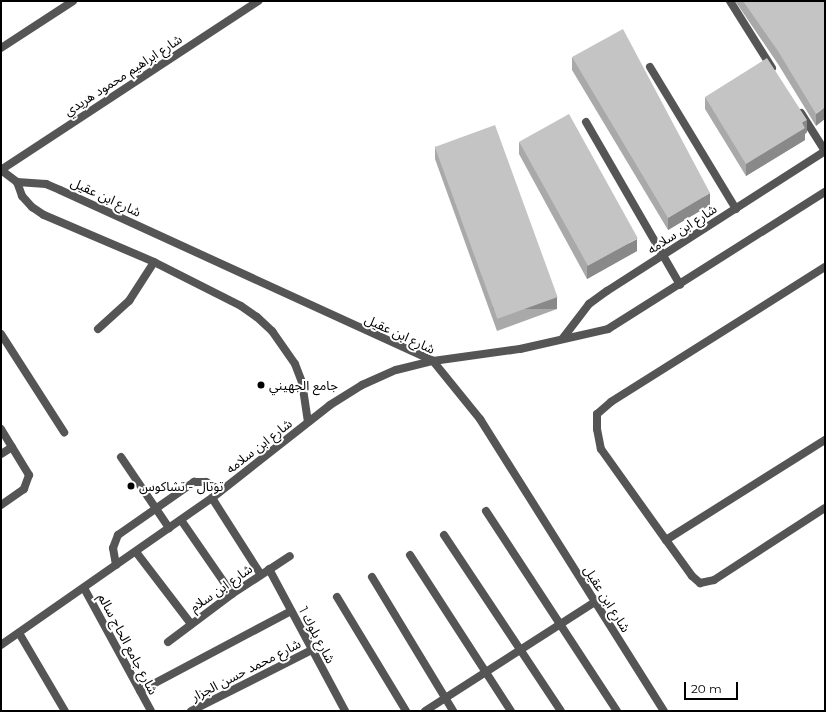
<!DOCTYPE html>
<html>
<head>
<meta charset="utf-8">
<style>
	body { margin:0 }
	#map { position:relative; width:826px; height:712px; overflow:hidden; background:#fff; font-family:Montserrat,"Noto Sans Arabic",sans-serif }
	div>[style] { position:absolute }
	.service>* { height:8px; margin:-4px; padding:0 4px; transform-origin:4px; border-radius:4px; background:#555 }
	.minor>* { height:8px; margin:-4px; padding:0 4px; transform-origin:4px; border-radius:4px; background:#555 }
	.tertiary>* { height:8px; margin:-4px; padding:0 4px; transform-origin:4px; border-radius:4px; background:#555 }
	.wall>* { inset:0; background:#a9a9a9 }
	.shaded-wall>* { inset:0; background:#898989; transform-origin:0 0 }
	.building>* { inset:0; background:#c4c4c4; transform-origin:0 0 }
	.dots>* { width:11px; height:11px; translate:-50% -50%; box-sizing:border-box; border:2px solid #fff; border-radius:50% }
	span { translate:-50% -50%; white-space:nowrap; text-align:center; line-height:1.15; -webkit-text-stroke:4px #fff; paint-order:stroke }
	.street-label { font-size:13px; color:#000 }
	.poi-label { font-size:13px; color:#000 }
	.left { translate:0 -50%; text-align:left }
	.frame { position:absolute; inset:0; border:2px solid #000; pointer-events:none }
	.scale { position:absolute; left:684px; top:682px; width:54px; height:18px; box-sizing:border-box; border:2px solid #000; border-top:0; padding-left:5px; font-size:12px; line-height:14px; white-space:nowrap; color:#000; -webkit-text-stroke:3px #fff; paint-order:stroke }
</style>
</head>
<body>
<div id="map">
	<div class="service">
		<div style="left:825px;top:267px;width:253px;rotate:147.8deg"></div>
		<div style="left:611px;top:402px;width:18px;rotate:139deg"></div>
		<div style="left:597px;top:414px;width:15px;rotate:90deg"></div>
		<div style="left:597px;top:429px;width:20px;rotate:79deg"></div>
		<div style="left:601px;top:449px;width:112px;rotate:54.5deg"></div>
		<div style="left:666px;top:540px;width:188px;rotate:-32.2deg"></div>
		<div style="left:121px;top:457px;width:86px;rotate:55.9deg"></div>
		<div style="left:666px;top:540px;width:44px;rotate:54.2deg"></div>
		<div style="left:692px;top:576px;width:11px;rotate:41deg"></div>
		<div style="left:700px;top:583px;width:14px;rotate:-12deg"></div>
		<div style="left:714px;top:580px;width:132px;rotate:-33deg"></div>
		<div style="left:116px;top:565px;width:17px;rotate:-100deg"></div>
		<div style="left:113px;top:548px;width:14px;rotate:-69deg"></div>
		<div style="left:118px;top:535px;width:93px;rotate:-34.9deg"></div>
		<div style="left:194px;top:482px;width:12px"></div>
		<div style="left:206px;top:482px;width:17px;rotate:31deg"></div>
	</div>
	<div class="minor">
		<div style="left:730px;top:1px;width:79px;rotate:57.9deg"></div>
		<div style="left:1px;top:48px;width:86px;rotate:-33.1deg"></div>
		<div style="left:650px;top:67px;width:166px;rotate:58.8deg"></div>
		<div style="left:801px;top:113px;width:45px;rotate:57.7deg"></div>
		<div style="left:586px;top:122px;width:188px;rotate:60deg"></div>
		<div style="left:1px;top:170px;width:20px;rotate:37deg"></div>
		<div style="left:17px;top:182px;width:15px;rotate:70deg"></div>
		<div style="left:22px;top:196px;width:15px;rotate:48deg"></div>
		<div style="left:32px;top:207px;width:14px;rotate:34deg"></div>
		<div style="left:44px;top:215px;width:120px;rotate:23.1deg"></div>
		<div style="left:154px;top:262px;width:97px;rotate:26.8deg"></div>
		<div style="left:241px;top:306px;width:19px;rotate:35deg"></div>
		<div style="left:257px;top:317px;width:21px;rotate:43deg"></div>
		<div style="left:272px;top:331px;width:40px;rotate:55.1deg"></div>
		<div style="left:295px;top:364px;width:19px;rotate:69deg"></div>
		<div style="left:302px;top:382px;width:40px;rotate:81.5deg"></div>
		<div style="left:1px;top:170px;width:308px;rotate:-33.3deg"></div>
		<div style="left:17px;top:182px;width:29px;rotate:4deg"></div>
		<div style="left:46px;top:184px;width:15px;rotate:23deg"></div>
		<div style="left:60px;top:190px;width:410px;rotate:24.6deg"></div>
		<div style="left:433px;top:361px;width:75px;rotate:51deg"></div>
		<div style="left:480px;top:419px;width:345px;rotate:57.8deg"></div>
		<div style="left:98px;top:329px;width:42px;rotate:-42.1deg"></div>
		<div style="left:129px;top:301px;width:46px;rotate:-57.3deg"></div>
		<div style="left:1px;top:334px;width:117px;rotate:57.3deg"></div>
		<div style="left:1px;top:429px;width:54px;rotate:58.7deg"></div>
		<div style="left:29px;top:475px;width:15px;rotate:110deg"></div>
		<div style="left:24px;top:489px;width:28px;rotate:145deg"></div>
		<div style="left:1px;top:454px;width:13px;rotate:-32deg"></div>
		<div style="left:212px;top:498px;width:91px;rotate:57.5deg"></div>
		<div style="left:486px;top:511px;width:239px;rotate:56.8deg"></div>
		<div style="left:181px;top:520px;width:90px;rotate:55.4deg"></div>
		<div style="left:444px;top:535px;width:211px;rotate:56.4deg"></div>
		<div style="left:136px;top:552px;width:91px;rotate:52.6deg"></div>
		<div style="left:410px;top:555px;width:186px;rotate:57.1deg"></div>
		<div style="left:269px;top:569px;width:161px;rotate:61.8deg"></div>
		<div style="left:372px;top:577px;width:157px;rotate:58.8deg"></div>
		<div style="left:84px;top:588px;width:140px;rotate:61.4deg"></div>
		<div style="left:337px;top:597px;width:133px;rotate:58.8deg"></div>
		<div style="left:19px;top:633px;width:91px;rotate:59.5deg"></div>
		<div style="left:168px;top:642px;width:80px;rotate:-36.9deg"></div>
		<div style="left:232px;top:594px;width:69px;rotate:-33.2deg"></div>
		<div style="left:140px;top:691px;width:171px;rotate:-27.9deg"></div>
		<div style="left:191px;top:711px;width:136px;rotate:-26.8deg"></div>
		<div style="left:425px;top:711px;width:202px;rotate:-32.7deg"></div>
	</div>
	<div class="tertiary">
		<div style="left:563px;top:338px;width:43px;rotate:-52.6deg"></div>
		<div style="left:589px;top:304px;width:22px;rotate:-36deg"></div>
		<div style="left:607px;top:291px;width:259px;rotate:-32.7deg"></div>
		<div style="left:1px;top:645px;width:257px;rotate:-34.9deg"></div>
		<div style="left:212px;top:498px;width:150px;rotate:-38.2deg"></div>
		<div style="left:330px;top:405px;width:38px;rotate:-32deg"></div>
		<div style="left:362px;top:385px;width:37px;rotate:-24deg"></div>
		<div style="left:396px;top:370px;width:38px;rotate:-14deg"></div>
		<div style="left:433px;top:361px;width:88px;rotate:-7.9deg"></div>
		<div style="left:520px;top:349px;width:90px;rotate:-12.8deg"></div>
		<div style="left:608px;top:329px;width:257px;rotate:-32.3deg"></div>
	</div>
	<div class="wall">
		<div style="clip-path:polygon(735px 1px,825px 1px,816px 126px,778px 64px)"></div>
		<div style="clip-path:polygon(572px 57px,710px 205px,668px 230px,572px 70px)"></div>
		<div style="clip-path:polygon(705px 97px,807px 132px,805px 134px,805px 140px,746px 176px,705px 109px)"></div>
		<div style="clip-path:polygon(519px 142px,637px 251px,587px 279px,519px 154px)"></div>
		<div style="clip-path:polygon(435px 146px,557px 309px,497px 331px,435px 159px)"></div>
	</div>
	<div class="shaded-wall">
		<div style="clip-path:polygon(825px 107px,825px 119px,816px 126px,816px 114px)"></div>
		<div style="clip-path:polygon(807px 120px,807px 132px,805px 134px,805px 140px,746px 176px,746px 164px)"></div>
		<div style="clip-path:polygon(710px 193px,710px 205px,668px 230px,668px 218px)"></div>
		<div style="clip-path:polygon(637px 239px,637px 251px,587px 279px,587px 266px)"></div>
		<div style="left:557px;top:297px;width:12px;height:64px;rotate:90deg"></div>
	</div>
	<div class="building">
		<div style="clip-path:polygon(743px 1px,825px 1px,825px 107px,816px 114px,778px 51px)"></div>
		<div style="clip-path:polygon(623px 29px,710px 193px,668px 218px,572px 57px)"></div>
		<div style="clip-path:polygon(767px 58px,807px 120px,802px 123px,805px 128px,746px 164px,705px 97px)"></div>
		<div style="left:569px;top:114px;width:142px;height:57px;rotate:61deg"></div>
		<div style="left:495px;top:125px;width:183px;height:64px;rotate:70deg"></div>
	</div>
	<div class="dots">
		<div style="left:261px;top:385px;background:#000"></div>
		<div style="left:131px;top:486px;background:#000"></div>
	</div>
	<div class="street-label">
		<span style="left:123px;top:75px;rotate:-33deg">شارع ابراهيم محمود هريدي</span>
		<span style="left:106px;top:197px;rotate:25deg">شارع ابن عقيل</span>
		<span style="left:682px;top:229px;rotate:-33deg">شارع ابن سلامه</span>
		<span style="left:400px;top:334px;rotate:25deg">شارع ابن عقيل</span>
		<span style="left:259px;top:446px;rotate:-38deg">شارع ابن سلامه</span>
		<span style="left:221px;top:588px;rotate:-35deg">شارع ابن سلام</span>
		<span style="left:607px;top:599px;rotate:58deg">شارع ابن عقيل</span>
		<span style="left:317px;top:635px;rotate:62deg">شارع بلوك 1</span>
		<span style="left:128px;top:644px;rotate:62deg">شارع جامع الحاج سالم</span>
		<span style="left:246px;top:670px;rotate:-27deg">شارع محمد حسن الجزار</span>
	</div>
	<div class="poi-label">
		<span class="left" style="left:269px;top:385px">جامع الجهيني</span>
		<span class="left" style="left:139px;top:486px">توتال - تشاكوس</span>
	</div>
	<div class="frame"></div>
	<div class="scale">20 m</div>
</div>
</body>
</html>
